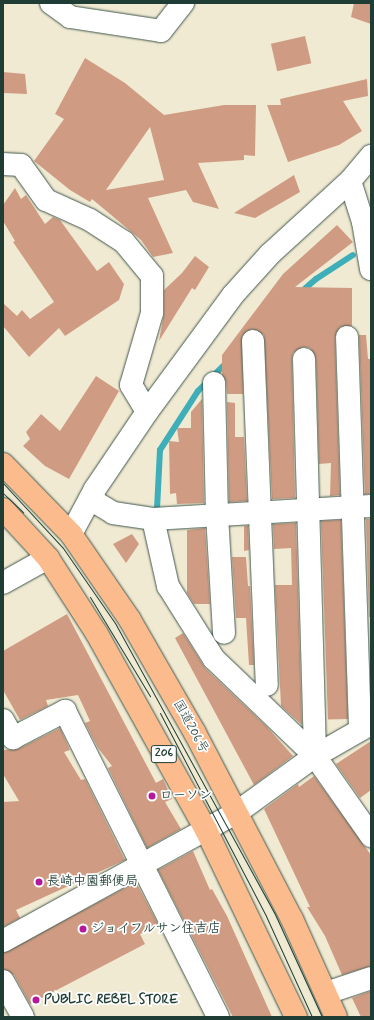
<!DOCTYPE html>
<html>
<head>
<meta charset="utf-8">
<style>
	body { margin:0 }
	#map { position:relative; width:374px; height:1020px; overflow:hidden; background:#f1ead3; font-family:Mynerve,"Klee One",sans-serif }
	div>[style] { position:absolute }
	.stream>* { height:6px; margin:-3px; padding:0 3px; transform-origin:3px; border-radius:3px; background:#3eaeb9 }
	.building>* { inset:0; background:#cf9c83; transform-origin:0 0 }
	.roads { filter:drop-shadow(0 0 1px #3e574c) drop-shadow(0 0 1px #3e574c) }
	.minor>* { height:22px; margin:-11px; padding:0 11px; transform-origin:11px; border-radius:11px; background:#fff }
	.highway>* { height:22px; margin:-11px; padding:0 11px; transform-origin:11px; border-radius:11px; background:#fbbb8c }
	.tram>* { height:1px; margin:-0.5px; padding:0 0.5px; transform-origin:0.5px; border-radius:0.5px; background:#1f3d34 }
	.dots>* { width:11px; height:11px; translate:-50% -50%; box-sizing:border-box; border:2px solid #fff; border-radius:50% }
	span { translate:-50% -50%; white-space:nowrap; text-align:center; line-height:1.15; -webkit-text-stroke:3.5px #fff; paint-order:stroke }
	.shield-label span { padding:1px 3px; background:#fff; border:1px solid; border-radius:3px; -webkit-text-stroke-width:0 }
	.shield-label { font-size:12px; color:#1f3d34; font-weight:700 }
	.street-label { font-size:13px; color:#1f3d34 }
	.poi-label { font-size:13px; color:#1f3d34; font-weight:700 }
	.left { translate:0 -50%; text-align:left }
	.frame { position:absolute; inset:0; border:4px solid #1f3d34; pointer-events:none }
</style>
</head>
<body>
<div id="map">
	<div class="stream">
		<div style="left:301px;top:292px;width:20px;rotate:-41deg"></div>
		<div style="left:316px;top:279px;width:44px;rotate:-33deg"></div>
		<div style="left:157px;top:509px;width:59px;rotate:-87.1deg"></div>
		<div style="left:160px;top:450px;width:70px;rotate:-57.2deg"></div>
		<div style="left:198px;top:391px;width:41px;rotate:-45deg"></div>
	</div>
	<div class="building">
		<div style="clip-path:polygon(354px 3px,371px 3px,371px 24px,351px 17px)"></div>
		<div style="left:305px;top:36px;width:28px;height:35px;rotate:77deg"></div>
		<div style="clip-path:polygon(evenodd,85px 58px,125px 83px,164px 115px,224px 105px,256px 105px,255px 156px,244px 155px,244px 160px,198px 163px,219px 209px,193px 202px,186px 190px,148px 198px,173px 253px,153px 257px,141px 240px,92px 199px,90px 202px,70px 190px,34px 161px,64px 119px,55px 114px,85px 58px,150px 127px,164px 180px,106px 190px,150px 127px)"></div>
		<div style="clip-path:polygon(3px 72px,25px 74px,27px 94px,3px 93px)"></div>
		<div style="clip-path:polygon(367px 79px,368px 96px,343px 101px,362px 131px,339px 145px,288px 162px,267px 105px,281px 105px,280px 99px)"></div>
		<div style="clip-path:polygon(294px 175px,300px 192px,255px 218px,234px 213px)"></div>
		<div style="clip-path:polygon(15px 188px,21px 199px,26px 195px,45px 224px,53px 217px,60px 220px,97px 271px,109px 262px,124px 284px,119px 300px,65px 336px,59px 328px,29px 357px,3px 326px,3px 303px,17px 316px,22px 310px,30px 319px,54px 302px,13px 242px,15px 241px,3px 221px,3px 205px)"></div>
		<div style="clip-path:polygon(337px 225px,353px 242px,295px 287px,352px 288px,352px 326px,340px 327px,335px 337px,340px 495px,330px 496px,331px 463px,319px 464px,316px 359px,310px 348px,303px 347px,293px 353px,292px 359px,295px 498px,272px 499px,264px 335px,252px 329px,242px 336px,243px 394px,227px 394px,226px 382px,222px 374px,222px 355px,283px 274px)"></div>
		<div style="clip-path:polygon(195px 256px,209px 267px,195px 290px,192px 288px,159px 341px,164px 313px,164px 290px,182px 273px)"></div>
		<div style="clip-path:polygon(359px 335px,366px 335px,368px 359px,371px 359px,371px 494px,365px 494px)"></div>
		<div style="clip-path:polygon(96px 376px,119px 391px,69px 479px,45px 466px,23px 446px,30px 439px,26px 432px,41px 414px,60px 431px)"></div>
		<div style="clip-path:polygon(202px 399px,204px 503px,177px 504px,176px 493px,170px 494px,169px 441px,179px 442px,177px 428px,191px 428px,191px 412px)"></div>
		<div style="clip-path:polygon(227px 402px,235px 403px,235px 437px,244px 437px,247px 501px,229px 502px)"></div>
		<div style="clip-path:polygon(366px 519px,371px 519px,371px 617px,369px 617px)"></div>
		<div style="left:341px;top:520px;width:199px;height:20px;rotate:88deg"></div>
		<div style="clip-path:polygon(296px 523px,302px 725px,281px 706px,275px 585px,292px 585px,291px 548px,274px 549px,273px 524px)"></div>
		<div style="clip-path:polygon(244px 526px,248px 526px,249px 550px,244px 551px)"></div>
		<div style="clip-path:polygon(205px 528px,210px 604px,194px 604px,187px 593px,187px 530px)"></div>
		<div style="clip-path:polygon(132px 534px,139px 544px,126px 563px,113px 544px)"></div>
		<div style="clip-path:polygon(232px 557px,246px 557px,248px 586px,250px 586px,254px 665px,249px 665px,246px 618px,236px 618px)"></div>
		<div style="clip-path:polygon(67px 614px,156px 783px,163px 779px,172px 799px,165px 802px,181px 829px,147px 848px,108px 768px,112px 766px,98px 748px,85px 723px,90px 721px,78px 695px,46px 700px,48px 706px,20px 720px,3px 690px,3px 651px)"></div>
		<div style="clip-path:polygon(183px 633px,205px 668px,267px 727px,293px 756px,254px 785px,175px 638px)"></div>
		<div style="clip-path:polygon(60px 728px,70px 750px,64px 752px,81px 780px,85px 779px,125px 860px,16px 910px,20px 918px,3px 927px,3px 802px,19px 801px,3px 774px,3px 750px,18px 749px)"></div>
		<div style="clip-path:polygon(371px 741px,371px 790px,360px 798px,336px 764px)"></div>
		<div style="clip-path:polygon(314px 776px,371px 855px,371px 966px,342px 975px,325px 936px,307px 907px,310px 907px,264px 809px,298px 784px,299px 787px)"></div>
		<div style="clip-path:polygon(193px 851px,210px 890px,212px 889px,227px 916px,272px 1017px,233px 1017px,158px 870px)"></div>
		<div style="clip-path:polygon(136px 882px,159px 926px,140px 934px,145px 944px,30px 1004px,14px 975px,3px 969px,3px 953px)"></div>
		<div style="clip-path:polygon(371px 991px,371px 1017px,361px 1017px,352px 998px)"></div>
	</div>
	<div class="roads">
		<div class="minor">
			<div style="left:51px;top:3px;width:24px;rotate:36deg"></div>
			<div style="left:70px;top:17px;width:92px;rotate:8.7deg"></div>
			<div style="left:161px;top:31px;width:36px;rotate:-52deg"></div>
			<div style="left:3px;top:164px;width:18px;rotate:3deg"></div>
			<div style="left:21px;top:165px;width:43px;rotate:54.5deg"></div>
			<div style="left:46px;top:200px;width:48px;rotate:24.4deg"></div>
			<div style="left:90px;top:220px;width:40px;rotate:32.9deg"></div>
			<div style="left:124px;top:242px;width:44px;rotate:50.5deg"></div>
			<div style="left:152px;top:276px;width:37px;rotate:90deg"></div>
			<div style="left:152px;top:313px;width:75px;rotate:106.3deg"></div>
			<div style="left:131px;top:385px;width:31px;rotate:59deg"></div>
			<div style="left:350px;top:181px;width:43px;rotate:72.4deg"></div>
			<div style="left:363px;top:222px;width:48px;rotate:80.3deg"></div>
			<div style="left:347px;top:337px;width:393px;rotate:88.1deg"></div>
			<div style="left:253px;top:341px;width:344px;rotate:87.7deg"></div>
			<div style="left:304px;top:359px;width:397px;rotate:88.4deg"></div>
			<div style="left:214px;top:383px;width:132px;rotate:88.7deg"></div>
			<div style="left:217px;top:515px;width:118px;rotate:86.6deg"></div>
			<div style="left:90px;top:499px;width:27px;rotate:31deg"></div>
			<div style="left:113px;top:513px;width:40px;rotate:8.5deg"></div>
			<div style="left:153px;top:519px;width:218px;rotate:-3.4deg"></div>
			<div style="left:153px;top:519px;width:69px;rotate:77.4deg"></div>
			<div style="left:168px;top:586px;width:86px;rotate:57.8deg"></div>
			<div style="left:214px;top:659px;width:140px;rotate:43.8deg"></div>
			<div style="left:315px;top:756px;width:98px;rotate:55deg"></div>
			<div style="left:71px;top:534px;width:51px;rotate:-61.9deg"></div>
			<div style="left:95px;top:489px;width:93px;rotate:-56deg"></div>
			<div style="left:147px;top:412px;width:145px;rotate:-53.7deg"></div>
			<div style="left:233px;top:295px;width:55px;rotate:-47.9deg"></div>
			<div style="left:270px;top:254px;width:108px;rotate:-42.4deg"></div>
			<div style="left:350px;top:181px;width:33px;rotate:-50deg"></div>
			<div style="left:3px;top:583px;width:51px;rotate:-29.1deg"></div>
			<div style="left:3px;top:720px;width:21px;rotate:61deg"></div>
			<div style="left:13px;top:738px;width:59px;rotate:-27.4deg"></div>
			<div style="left:65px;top:711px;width:342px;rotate:63.4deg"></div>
			<div style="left:3px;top:941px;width:266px;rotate:-28.8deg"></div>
			<div style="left:236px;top:813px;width:97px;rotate:-35.8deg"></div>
			<div style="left:315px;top:756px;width:64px;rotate:-29.7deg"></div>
			<div style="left:3px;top:981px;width:41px;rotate:60.9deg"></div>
			<div style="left:326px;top:993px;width:47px;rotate:-18.4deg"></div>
		</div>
		<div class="highway">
			<div style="left:3px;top:464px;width:98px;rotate:45.8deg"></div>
			<div style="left:71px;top:534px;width:104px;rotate:55.5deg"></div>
			<div style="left:130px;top:620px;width:130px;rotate:60.1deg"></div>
			<div style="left:195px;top:733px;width:210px;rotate:62.5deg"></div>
			<div style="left:292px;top:919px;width:107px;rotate:65.8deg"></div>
			<div style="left:3px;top:509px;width:67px;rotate:47.4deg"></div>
			<div style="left:48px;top:558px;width:90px;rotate:57.2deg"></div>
			<div style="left:97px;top:634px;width:224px;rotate:60.9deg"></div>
			<div style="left:206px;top:830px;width:208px;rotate:64.3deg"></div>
		</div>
	</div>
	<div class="tram">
		<div style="left:3px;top:483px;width:88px;rotate:47.3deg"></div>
		<div style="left:63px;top:548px;width:91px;rotate:55.3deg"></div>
		<div style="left:115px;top:623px;width:330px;rotate:61.2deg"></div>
		<div style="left:274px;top:912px;width:115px;rotate:65.4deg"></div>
		<div style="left:3px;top:493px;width:28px;rotate:44deg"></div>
		<div style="left:90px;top:597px;width:116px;rotate:58.8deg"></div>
		<div style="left:160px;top:713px;width:229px;rotate:62.4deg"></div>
		<div style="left:266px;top:916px;width:111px;rotate:65.5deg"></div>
	</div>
	<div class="dots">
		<div style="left:152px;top:796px;background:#b5179e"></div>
		<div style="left:39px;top:882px;background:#b5179e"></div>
		<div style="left:83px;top:929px;background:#b5179e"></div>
		<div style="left:36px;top:1000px;background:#b5179e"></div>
	</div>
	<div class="shield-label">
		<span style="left:164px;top:754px">206</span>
	</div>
	<div class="street-label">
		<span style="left:190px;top:727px;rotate:61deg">国道206号</span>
	</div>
	<div class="poi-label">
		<span class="left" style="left:160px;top:796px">ローソン</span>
		<span class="left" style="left:47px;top:882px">長崎中園郵便局</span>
		<span class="left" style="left:91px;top:929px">ジョイフルサン住吉店</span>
		<span class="left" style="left:44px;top:1000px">PUBLIC REBEL STORE</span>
	</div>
	<div class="frame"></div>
</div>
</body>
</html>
